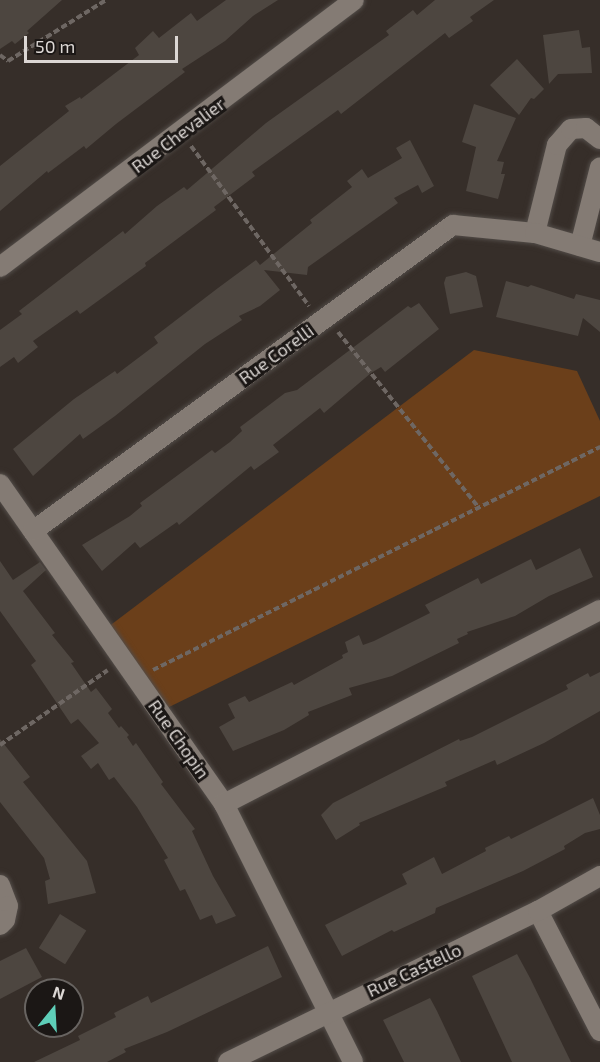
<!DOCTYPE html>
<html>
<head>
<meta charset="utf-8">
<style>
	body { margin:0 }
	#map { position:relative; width:600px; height:1062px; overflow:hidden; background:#362e29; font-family:"Exo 2",sans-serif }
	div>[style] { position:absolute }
	.green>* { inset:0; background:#6b3f1a }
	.building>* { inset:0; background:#4d4640; transform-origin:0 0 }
	.path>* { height:4px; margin-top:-2px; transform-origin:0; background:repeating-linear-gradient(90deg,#6e6763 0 6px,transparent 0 9px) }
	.roads { filter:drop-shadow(0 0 2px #524c48) drop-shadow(0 0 2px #524c48) }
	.minor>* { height:20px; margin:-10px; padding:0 10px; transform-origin:10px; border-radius:10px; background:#847b74 }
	span { translate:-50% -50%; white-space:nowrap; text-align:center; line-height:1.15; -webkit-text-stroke:6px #1b1715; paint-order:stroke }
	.street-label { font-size:18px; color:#dcd7d4 }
	.north { position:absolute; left:24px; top:978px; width:60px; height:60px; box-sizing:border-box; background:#1b1715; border:2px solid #686461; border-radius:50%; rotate:18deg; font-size:16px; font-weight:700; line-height:24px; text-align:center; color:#dcd7d4 }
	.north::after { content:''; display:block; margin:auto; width:21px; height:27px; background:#5eceb8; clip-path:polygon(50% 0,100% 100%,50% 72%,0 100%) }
	.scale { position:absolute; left:24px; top:36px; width:154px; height:27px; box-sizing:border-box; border:3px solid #dcd7d4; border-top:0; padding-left:8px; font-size:18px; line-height:21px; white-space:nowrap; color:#dcd7d4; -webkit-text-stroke:4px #1b1715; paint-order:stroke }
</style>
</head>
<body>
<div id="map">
	<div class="green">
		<div style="clip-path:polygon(474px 350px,577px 371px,600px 421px,600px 496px,165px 709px,108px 627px)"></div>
	</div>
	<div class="building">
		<div style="clip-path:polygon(0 0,62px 0,27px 31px,29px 33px,15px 44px,12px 41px,0 49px)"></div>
		<div style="clip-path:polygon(226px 0,278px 0,253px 16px,225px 41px,182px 69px,185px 72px,116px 124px,86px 149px,84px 146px,48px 173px,47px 171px,0 211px,0 166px,69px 111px,65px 106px,80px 97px,81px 99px,139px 55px,135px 48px,153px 31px,159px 38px,191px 13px,197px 21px)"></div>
		<div style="clip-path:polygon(435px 0,494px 0,470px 17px,473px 21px,449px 38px,445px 33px,341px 114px,338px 110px,252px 172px,255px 176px,214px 207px,216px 210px,145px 263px,146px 266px,80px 314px,77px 310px,33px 341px,38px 347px,18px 363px,14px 357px,0 367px,0 330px,22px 314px,19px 311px,123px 231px,125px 234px,157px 206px,184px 187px,187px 190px,266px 123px,389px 35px,386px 31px,413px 10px,417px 15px)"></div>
		<div style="clip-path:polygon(579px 30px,582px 48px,590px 47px,592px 73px,558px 74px,549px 84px,543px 35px)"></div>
		<div style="clip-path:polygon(517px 59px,544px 89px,534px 99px,531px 98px,519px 115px,490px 85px)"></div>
		<div style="clip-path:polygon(474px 104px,516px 118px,497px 161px,504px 162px,501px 174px,505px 174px,498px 199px,466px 191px,476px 147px,462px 142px)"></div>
		<div style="clip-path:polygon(410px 140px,434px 186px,422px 193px,418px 185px,394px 198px,398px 203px,308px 267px,307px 275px,264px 270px,280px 290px,260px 306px,239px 316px,242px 320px,205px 344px,115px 416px,83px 439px,80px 434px,33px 476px,13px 449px,74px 399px,115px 371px,117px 374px,158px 343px,154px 337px,218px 288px,256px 260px,260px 265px,312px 223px,310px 220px,352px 187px,347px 181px,362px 169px,368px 178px,402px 158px,396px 148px)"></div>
		<div style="clip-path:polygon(466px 272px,476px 276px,483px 307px,450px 314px,444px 283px,446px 277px)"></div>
		<div style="clip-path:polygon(506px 281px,528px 287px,531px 285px,574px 299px,576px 294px,600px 300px,600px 332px,583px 318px,578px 336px,496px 317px)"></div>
		<div style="clip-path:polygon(419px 303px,439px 329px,385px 372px,381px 367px,371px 373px,324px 413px,320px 408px,273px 445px,279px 452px,254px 470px,251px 466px,179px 525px,177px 522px,140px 548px,135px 542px,102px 571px,82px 545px,130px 516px,142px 506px,140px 503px,212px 450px,215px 453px,230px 442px,242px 431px,240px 427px,285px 393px,297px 390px,408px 306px,411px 308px)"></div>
		<div style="clip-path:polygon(580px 548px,593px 577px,549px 596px,515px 616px,467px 632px,468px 634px,457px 639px,459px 643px,392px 676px,349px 688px,352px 695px,308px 712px,309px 715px,284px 730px,233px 751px,219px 727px,235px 718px,228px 704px,245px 696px,249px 702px,292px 682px,294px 685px,343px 658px,342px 655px,348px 652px,345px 642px,359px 635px,363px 645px,374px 641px,430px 613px,425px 605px,478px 578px,481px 584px,531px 559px,536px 570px)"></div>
		<div style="clip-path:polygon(0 561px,13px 580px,40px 562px,46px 570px,23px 591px,55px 633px,52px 635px,74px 662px,71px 663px,91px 692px,96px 688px,112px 709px,108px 713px,119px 728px,121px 726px,129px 735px,127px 737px,133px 746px,136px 743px,163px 782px,161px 784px,195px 829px,192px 831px,213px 876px,236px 916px,216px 924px,212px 915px,200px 920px,185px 889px,180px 891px,164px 860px,168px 858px,137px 807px,114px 777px,109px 780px,98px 763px,91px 769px,81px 756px,99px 743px,78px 719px,71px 724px,31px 665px,36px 661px,0 611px)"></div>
		<div style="clip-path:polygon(600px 672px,600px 711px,544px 743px,497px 765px,495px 760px,445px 782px,447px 786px,359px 823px,360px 825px,336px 840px,321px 815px,333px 803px,459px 739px,460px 741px,472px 737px,568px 689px,566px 685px,588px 673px,590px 677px)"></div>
		<div style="clip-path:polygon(0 739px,30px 777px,23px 782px,87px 861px,96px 893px,48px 904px,45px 881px,50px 879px,44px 858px,0 802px)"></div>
		<div style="clip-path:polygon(593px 798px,600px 815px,600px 829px,585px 833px,564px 846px,565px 849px,523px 871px,436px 908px,435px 913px,394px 932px,392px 930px,342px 956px,325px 925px,407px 884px,402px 874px,434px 857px,442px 874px,486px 851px,485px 848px,509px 836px,511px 839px)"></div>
		<div style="left:60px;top:914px;width:31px;height:40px;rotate:32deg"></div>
		<div style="clip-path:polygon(268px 946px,282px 977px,167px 1032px,124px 1049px,126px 1052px,107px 1062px,34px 1062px,80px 1040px,78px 1036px,116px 1017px,114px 1013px,148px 996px,151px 1003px)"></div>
		<div style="clip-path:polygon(26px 948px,42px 977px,0 999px,0 961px)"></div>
		<div style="clip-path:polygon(517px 954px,530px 978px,571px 1062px,512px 1062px,472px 976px)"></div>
		<div style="clip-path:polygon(430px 998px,437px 1011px,461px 1062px,404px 1062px,383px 1020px)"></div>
	</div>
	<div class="path">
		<div style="left:0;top:55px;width:10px;rotate:37deg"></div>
		<div style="left:8px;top:61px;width:115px;rotate:-31.9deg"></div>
		<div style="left:191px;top:146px;width:199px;rotate:53.6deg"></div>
		<div style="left:338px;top:332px;width:224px;rotate:51.3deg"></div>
		<div style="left:153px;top:670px;width:500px;rotate:-26.5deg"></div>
		<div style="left:0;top:745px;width:131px;rotate:-34.8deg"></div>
	</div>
	<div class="roads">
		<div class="minor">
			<div style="left:535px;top:233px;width:91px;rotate:-76deg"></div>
			<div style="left:557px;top:145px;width:21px;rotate:-49deg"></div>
			<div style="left:571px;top:129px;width:15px;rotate:-4deg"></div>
			<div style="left:586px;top:128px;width:18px;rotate:38deg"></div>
			<div style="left:580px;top:246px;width:81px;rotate:-75.8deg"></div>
			<div style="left:0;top:267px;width:443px;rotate:-37deg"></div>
			<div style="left:0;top:484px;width:391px;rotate:55deg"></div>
			<div style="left:224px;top:804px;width:288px;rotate:63.4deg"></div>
			<div style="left:33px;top:531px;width:520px;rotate:-36.08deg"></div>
			<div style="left:453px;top:225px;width:82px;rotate:5.6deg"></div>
			<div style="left:535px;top:233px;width:68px;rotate:16.3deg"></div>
			<div style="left:224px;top:804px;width:423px;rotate:-27.3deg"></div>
			<div style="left:0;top:885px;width:22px;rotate:69deg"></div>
			<div style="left:8px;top:906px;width:14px;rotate:102deg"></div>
			<div style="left:5px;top:920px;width:7px;rotate:135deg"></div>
			<div style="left:538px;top:911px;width:135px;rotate:62.7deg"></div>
			<div style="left:228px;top:1062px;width:345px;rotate:-26deg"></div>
			<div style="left:538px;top:911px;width:71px;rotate:-29.4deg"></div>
		</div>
	</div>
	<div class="street-label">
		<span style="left:178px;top:135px;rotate:-37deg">Rue Chevalier</span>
		<span style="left:276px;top:354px;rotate:-36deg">Rue Corelli</span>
		<span style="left:179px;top:739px;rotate:55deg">Rue Chopin</span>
		<span style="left:414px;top:970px;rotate:-25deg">Rue Castello</span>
	</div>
	<div class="north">N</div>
	<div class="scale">50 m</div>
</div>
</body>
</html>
